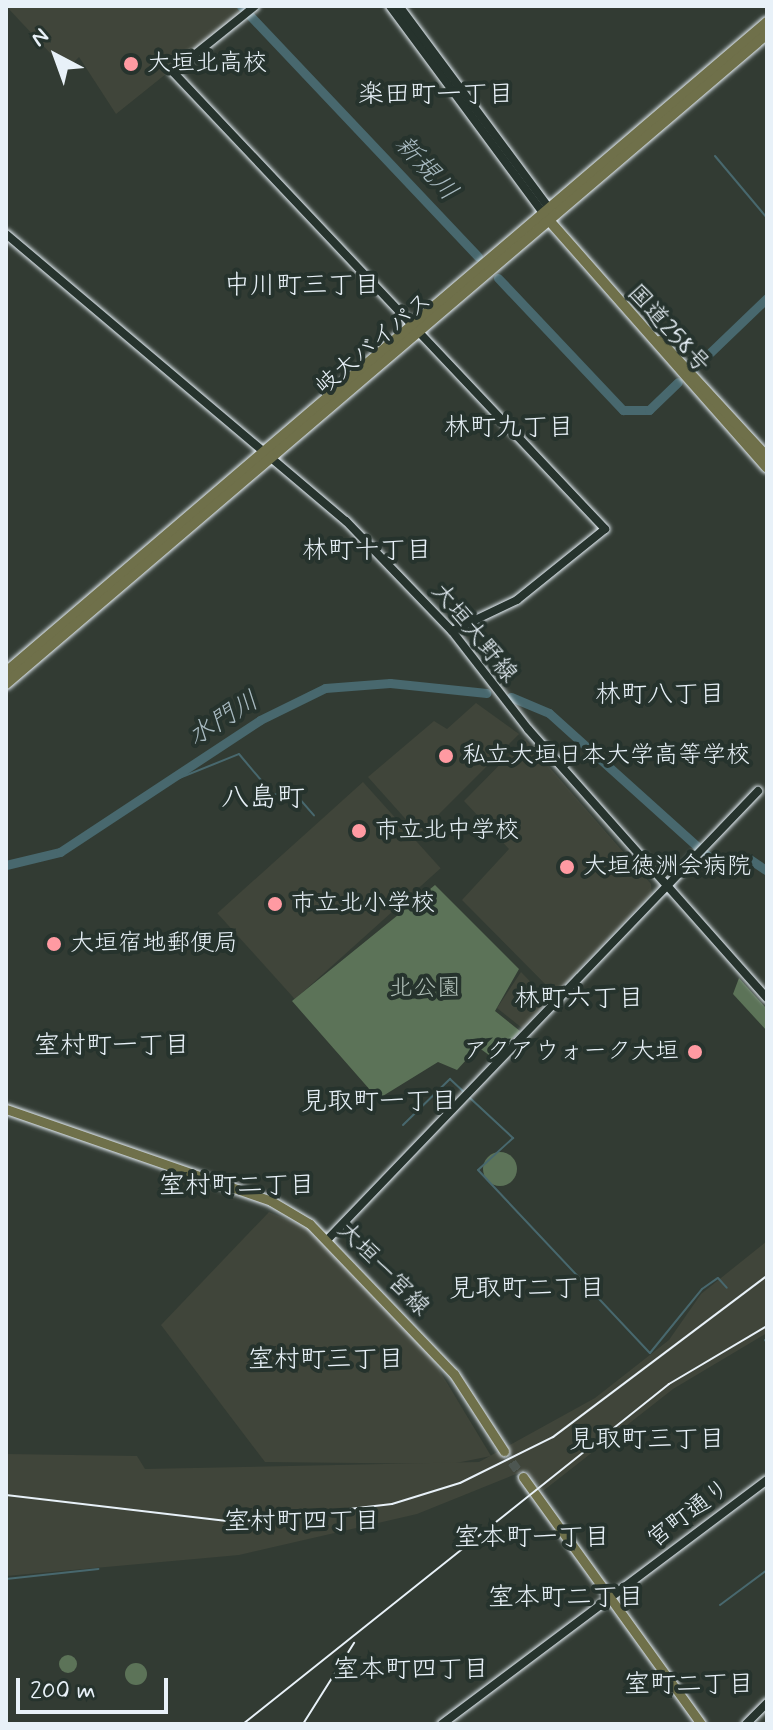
<!DOCTYPE html>
<html>
<head>
<meta charset="utf-8">
<style>
	body { margin:0 }
	#map { position:relative; width:773px; height:1730px; overflow:hidden; background:#323b33; font-family:Mynerve,"Klee One",sans-serif }
	div>[style] { position:absolute }
	.built>* { inset:0; background:#40453a; transform-origin:0 0 }
	.green>* { inset:0; background:#5c7358 }
	.round { border-radius:50% }
	.stream>* { height:2px; margin:-1px; padding:0 1px; transform-origin:1px; border-radius:1px; background:#48686e }
	.river>* { height:9px; margin:-4.5px; padding:0 4.5px; transform-origin:4.5px; border-radius:4.5px; background:#48686e }
	.primary-tunnel>* { height:9px; margin-top:-4.5px; transform-origin:0; background:repeating-linear-gradient(90deg,#4d5651 0 9px,transparent 0 13.5px) }
	.roads { filter:drop-shadow(0 0 2px #e8f1f8) drop-shadow(0 0 2px #e8f1f8) }
	.secondary>* { height:8px; margin:-4px; padding:0 4px; transform-origin:4px; border-radius:4px; background:#26332d }
	.primary>* { height:9px; margin:-4.5px; padding:0 4.5px; transform-origin:4.5px; border-radius:4.5px; background:#6f704a }
	.highway>* { height:10px; margin:-5px; padding:0 5px; transform-origin:5px; border-radius:5px; background:#6f704a }
	.rail>* { height:2px; margin:-1px; padding:0 1px; transform-origin:1px; border-radius:1px; background:#e8f1f8 }
	.dots>* { width:22px; height:22px; translate:-50% -50%; box-sizing:border-box; border:4px solid #26332d; border-radius:50% }
	span { translate:-50% -50%; white-space:nowrap; text-align:center; line-height:1.15; -webkit-text-stroke:8px #26332d; paint-order:stroke }
	.poi-label { font-size:24px; color:#e8f1f8 }
	.left { translate:0 -50%; text-align:left }
	.right { translate:-100% -50%; text-align:right }
	.street-label { font-size:24px; color:#e8f1f8 }
	.park-label { font-size:24px; color:#b0bfb8 }
	.neighbourhood-label { font-size:26px; color:#e8f1f8 }
	.water-label { font-size:26px; color:#a8bac1; font-style:italic }
	.quarter-label { font-size:28px; color:#e8f1f8 }
	.frame { position:absolute; inset:0; border:8px solid #e8f1f8; pointer-events:none }
	.north { position:absolute; left:16px; top:16px; width:80px; height:80px; -webkit-text-stroke:6px #26332d; paint-order:stroke; rotate:319deg; font-size:22px; font-weight:700; line-height:32px; text-align:center; color:#e8f1f8 }
	.north::after { content:''; display:block; margin:auto; width:28px; height:36px; background:#e8f1f8; clip-path:polygon(50% 0,100% 100%,50% 72%,0 100%) }
	.scale { position:absolute; left:16px; top:1678px; width:152px; height:36px; box-sizing:border-box; border:4px solid #e8f1f8; border-top:0; padding-left:10px; font-size:24px; line-height:28px; white-space:nowrap; color:#e8f1f8; -webkit-text-stroke:6px #26332d; paint-order:stroke }
</style>
</head>
<body>
<div id="map">
	<div class="built">
		<div style="clip-path:polygon(6px 6px,236px 6px,242px 13px,116px 114px,79px 57px,66px 70px)"></div>
		<div style="clip-path:polygon(476px 703px,519px 734px,419px 834px,368px 777px,434px 721px,447px 729px)"></div>
		<div style="clip-path:polygon(525px 739px,651px 884px,652px 893px,555px 994px,462px 900px,509px 849px,464px 801px)"></div>
		<div style="left:363px;top:782px;width:116px;height:196px;rotate:48deg"></div>
		<div style="clip-path:polygon(521px 972px,549px 1001px,522px 1028px,497px 1008px)"></div>
		<div style="clip-path:polygon(269px 1212px,308px 1228px,429px 1353px,491px 1456px,451px 1464px,265px 1462px,161px 1325px)"></div>
		<div style="clip-path:polygon(767px 1241px,767px 1333px,673px 1389px,543px 1491px,526px 1470px,417px 1514px,239px 1555px,6px 1576px,6px 1454px,137px 1456px,145px 1469px,479px 1462px,595px 1398px,669px 1340px,701px 1294px)"></div>
	</div>
	<div class="green">
		<div style="clip-path:polygon(435px 885px,519px 969px,495px 1011px,520px 1031px,493px 1058px,478px 1047px,457px 1070px,438px 1062px,378px 1099px,292px 1001px)"></div>
		<div style="clip-path:polygon(739px 978px,767px 1009px,767px 1031px,733px 994px)"></div>
		<div class="round" style="left:483px;top:1152px;width:34px;height:34px"></div>
		<div class="round" style="left:59px;top:1655px;width:18px;height:18px"></div>
		<div class="round" style="left:125px;top:1663px;width:22px;height:22px"></div>
	</div>
	<div class="stream">
		<div style="left:715px;top:156px;width:81px;rotate:50deg"></div>
		<div style="left:157px;top:787px;width:88px;rotate:-21.9deg"></div>
		<div style="left:239px;top:754px;width:50px;rotate:49.9deg"></div>
		<div style="left:274px;top:795px;width:18px;rotate:-19deg"></div>
		<div style="left:291px;top:789px;width:35px;rotate:49deg"></div>
		<div style="left:470px;top:1098px;width:59px;rotate:42.9deg"></div>
		<div style="left:513px;top:1138px;width:47px;rotate:137.6deg"></div>
		<div style="left:478px;top:1170px;width:251px;rotate:46.8deg"></div>
		<div style="left:650px;top:1353px;width:82px;rotate:-50.9deg"></div>
		<div style="left:702px;top:1289px;width:19px;rotate:-35deg"></div>
		<div style="left:718px;top:1278px;width:13px;rotate:48deg"></div>
		<div style="left:403px;top:1125px;width:66px;rotate:-44.4deg"></div>
		<div style="left:450px;top:1079px;width:19px;rotate:43deg"></div>
		<div style="left:765px;top:1340px;width:4px;rotate:56deg"></div>
		<div style="left:6px;top:1579px;width:93px;rotate:-6.2deg"></div>
		<div style="left:720px;top:1605px;width:59px;rotate:-36.7deg"></div>
	</div>
	<div class="river">
		<div style="left:241px;top:6px;width:345px;rotate:46.6deg"></div>
		<div style="left:498px;top:278px;width:182px;rotate:46.6deg"></div>
		<div style="left:623px;top:410px;width:26px"></div>
		<div style="left:649px;top:410px;width:40px;rotate:-44deg"></div>
		<div style="left:694px;top:368px;width:101px;rotate:-43.8deg"></div>
		<div style="left:511px;top:697px;width:41px;rotate:22.8deg"></div>
		<div style="left:549px;top:713px;width:217px;rotate:42deg"></div>
		<div style="left:710px;top:858px;width:38px"></div>
		<div style="left:748px;top:858px;width:23px;rotate:34deg"></div>
		<div style="left:6px;top:865px;width:56px;rotate:-13.5deg"></div>
		<div style="left:60px;top:852px;width:240px;rotate:-33.4deg"></div>
		<div style="left:260px;top:720px;width:72px;rotate:-26.2deg"></div>
		<div style="left:325px;top:688px;width:65px;rotate:-4.4deg"></div>
		<div style="left:390px;top:683px;width:97px;rotate:5.9deg"></div>
	</div>
	<div class="primary-tunnel">
		<div style="left:504px;top:1451px;width:32px;rotate:54deg"></div>
	</div>
	<div class="roads">
		<div class="secondary">
			<div style="left:255px;top:6px;width:105px;rotate:141.2deg"></div>
			<div style="left:173px;top:72px;width:629px;rotate:46.61deg"></div>
			<div style="left:605px;top:529px;width:113px;rotate:141.1deg"></div>
			<div style="left:517px;top:600px;width:72px;rotate:154.5deg"></div>
			<div style="left:390px;top:6px;width:257px;rotate:53.5deg"></div>
			<div style="left:399px;top:6px;width:252px;rotate:53.4deg"></div>
			<div style="left:6px;top:234px;width:445px;rotate:40.2deg"></div>
			<div style="left:346px;top:521px;width:153px;rotate:46.1deg"></div>
			<div style="left:452px;top:631px;width:124px;rotate:52.2deg"></div>
			<div style="left:528px;top:729px;width:360px;rotate:48.4deg"></div>
			<div style="left:328px;top:1239px;width:621px;rotate:-46.17deg"></div>
			<div style="left:442px;top:1724px;width:406px;rotate:-36.9deg"></div>
			<div style="left:746px;top:1724px;width:30px;rotate:-45deg"></div>
		</div>
		<div class="primary">
			<div style="left:6px;top:1109px;width:281px;rotate:19.1deg"></div>
			<div style="left:271px;top:1201px;width:45px;rotate:30.5deg"></div>
			<div style="left:310px;top:1224px;width:208px;rotate:46.2deg"></div>
			<div style="left:454px;top:1374px;width:92px;rotate:57deg"></div>
			<div style="left:523px;top:1477px;width:304px;rotate:54.2deg"></div>
		</div>
		<div class="highway">
			<div style="left:546px;top:217px;width:334px;rotate:48.6deg"></div>
			<div style="left:660px;top:341px;width:158px;rotate:47.3deg"></div>
			<div style="left:6px;top:672px;width:1001px;rotate:-40.5deg"></div>
			<div style="left:6px;top:684px;width:1001px;rotate:-40.5deg"></div>
		</div>
	</div>
	<div class="rail">
		<div style="left:6px;top:1495px;width:233px;rotate:6.7deg"></div>
		<div style="left:237px;top:1522px;width:156px;rotate:-6.6deg"></div>
		<div style="left:392px;top:1504px;width:71px;rotate:-17.2deg"></div>
		<div style="left:460px;top:1483px;width:104px;rotate:-26.3deg"></div>
		<div style="left:553px;top:1437px;width:268px;rotate:-37deg"></div>
		<div style="left:243px;top:1724px;width:545px;rotate:-38.59deg"></div>
		<div style="left:669px;top:1384px;width:114px;rotate:-30.6deg"></div>
		<div style="left:303px;top:1724px;width:96px;rotate:-57.8deg"></div>
	</div>
	<div class="dots">
		<div style="left:131px;top:64px;background:#ff9aa2"></div>
		<div style="left:446px;top:756px;background:#ff9aa2"></div>
		<div style="left:359px;top:831px;background:#ff9aa2"></div>
		<div style="left:567px;top:867px;background:#ff9aa2"></div>
		<div style="left:275px;top:904px;background:#ff9aa2"></div>
		<div style="left:54px;top:944px;background:#ff9aa2"></div>
		<div style="left:695px;top:1052px;background:#ff9aa2"></div>
	</div>
	<div class="poi-label">
		<span class="left" style="left:147px;top:64px">大垣北高校</span>
		<span class="left" style="left:462px;top:756px">私立大垣日本大学高等学校</span>
		<span class="left" style="left:375px;top:831px">市立北中学校</span>
		<span class="left" style="left:583px;top:867px">大垣徳洲会病院</span>
		<span class="left" style="left:291px;top:904px">市立北小学校</span>
		<span class="left" style="left:70px;top:944px">大垣宿地郵便局</span>
		<span class="right" style="left:679px;top:1052px">アクアウォーク大垣</span>
	</div>
	<div class="street-label">
		<span style="left:668px;top:329px;rotate:48deg">国道258号</span>
		<span style="left:374px;top:344px;rotate:-40deg">岐大バイパス</span>
		<span style="left:474px;top:633px;rotate:51deg">大垣大野線</span>
		<span style="left:383px;top:1269px;rotate:46deg">大垣一宮線</span>
		<span style="left:689px;top:1514px;rotate:-37deg">宮町通り</span>
	</div>
	<div class="park-label">
		<span style="left:425px;top:989px">北公園</span>
	</div>
	<div class="neighbourhood-label">
		<span style="left:436px;top:96px">楽田町一丁目</span>
		<span style="left:302px;top:287px">中川町三丁目</span>
		<span style="left:509px;top:429px">林町九丁目</span>
		<span style="left:367px;top:552px">林町十丁目</span>
		<span style="left:660px;top:696px">林町八丁目</span>
		<span style="left:579px;top:1000px">林町六丁目</span>
		<span style="left:112px;top:1047px">室村町一丁目</span>
		<span style="left:379px;top:1103px">見取町一丁目</span>
		<span style="left:237px;top:1187px">室村町二丁目</span>
		<span style="left:527px;top:1290px">見取町二丁目</span>
		<span style="left:326px;top:1361px">室村町三丁目</span>
		<span style="left:647px;top:1441px">見取町三丁目</span>
		<span style="left:302px;top:1523px">室村町四丁目</span>
		<span style="left:532px;top:1539px">室本町一丁目</span>
		<span style="left:566px;top:1599px">室本町二丁目</span>
		<span style="left:411px;top:1671px">室本町四丁目</span>
		<span style="left:689px;top:1686px">室町二丁目</span>
	</div>
	<div class="water-label">
		<span style="left:425px;top:169px;rotate:47deg">新規川</span>
		<span style="left:224px;top:720px;rotate:-32deg">水門川</span>
	</div>
	<div class="quarter-label">
		<span style="left:263px;top:799px">八島町</span>
	</div>
	<div class="frame"></div>
	<div class="north">N</div>
	<div class="scale">200 m</div>
</div>
</body>
</html>
